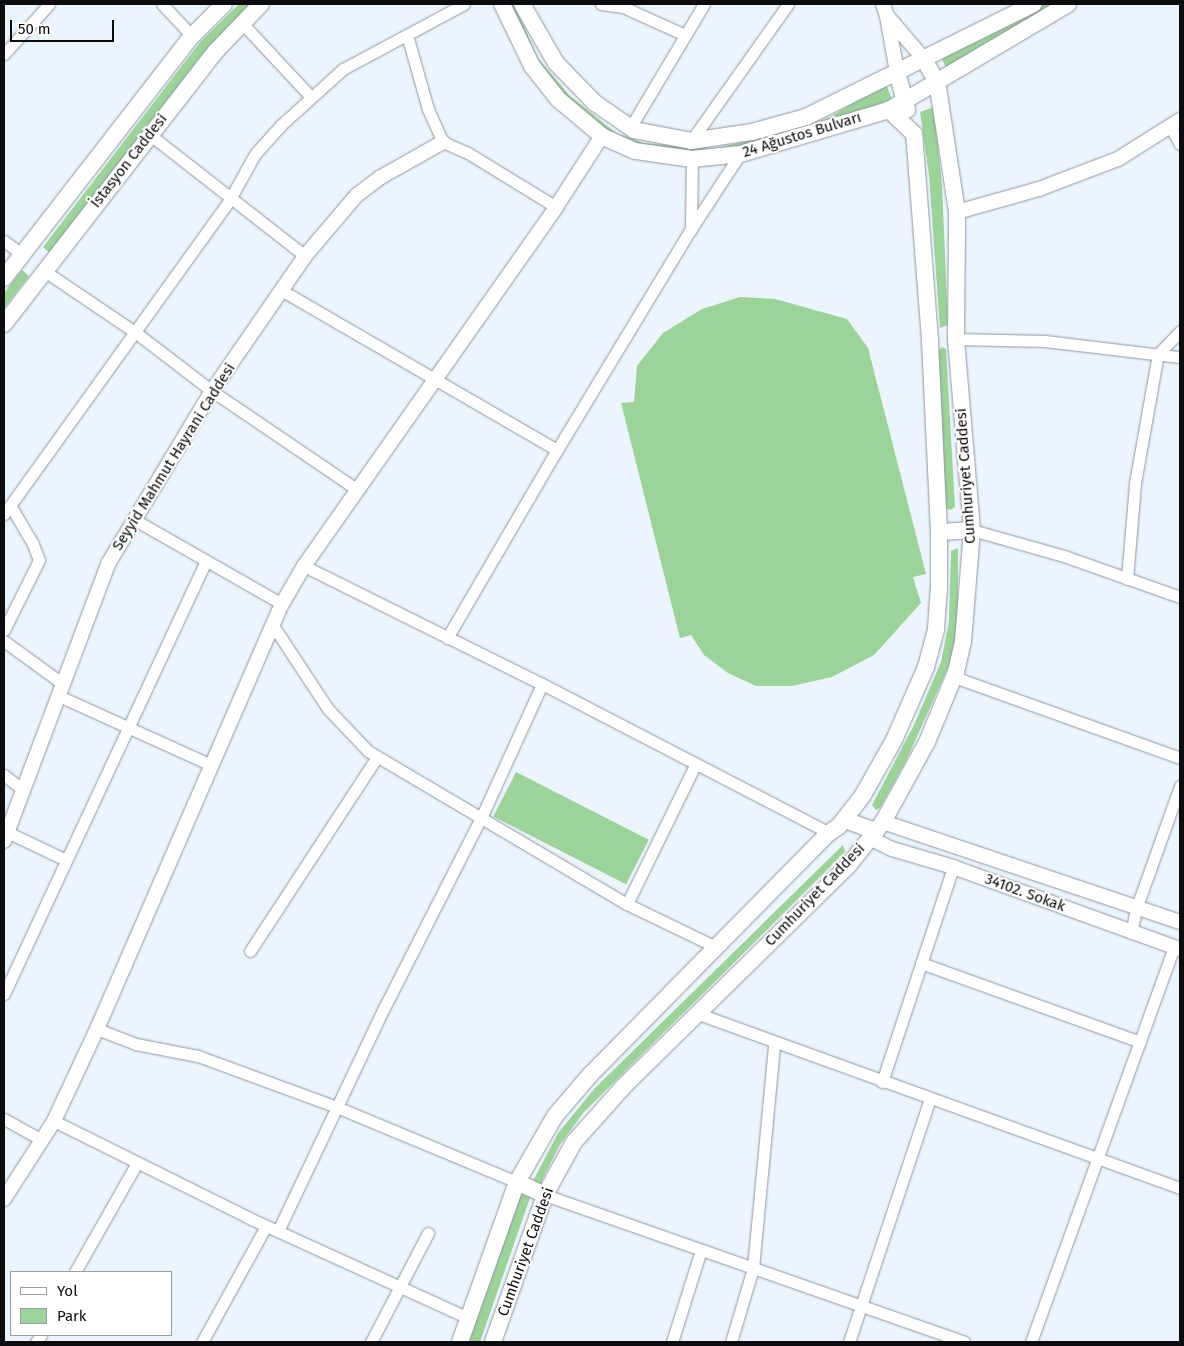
<!DOCTYPE html>
<html>
<head>
<meta charset="utf-8">
<style>
	body { margin:0 }
	#map { position:relative; width:1184px; height:1346px; overflow:hidden; background:#ecf4fd; font-family:"Fira Sans",sans-serif }
	div>[style] { position:absolute }
	.green>* { inset:0; background:#9bd398; transform-origin:0 0 }
	.roads { filter:drop-shadow(0 0 1px #9097a0) drop-shadow(0 0 1px #9097a0) }
	.minor>* { height:11px; margin:-5.5px; padding:0 5.5px; transform-origin:5.5px; border-radius:5.5px; background:#fff }
	.tertiary>* { height:14px; margin:-7px; padding:0 7px; transform-origin:7px; border-radius:7px; background:#fff }
	.secondary>* { height:16px; margin:-8px; padding:0 8px; transform-origin:8px; border-radius:8px; background:#fff }
	span { translate:-50% -50%; white-space:nowrap; text-align:center; line-height:1.15; -webkit-text-stroke:4px #fff; paint-order:stroke }
	.street-label { font-size:15px; color:#0a0c0f }
	.frame { position:absolute; inset:0; border:5px solid #0a0c0f; pointer-events:none }
	.legend { position:absolute; left:10px; top:1271px; width:162px; height:65px; box-sizing:border-box; background:#fff; border:1px solid #9d9e9f; margin:0; padding:6px 9px; list-style:none; font-size:15px; color:#0a0c0f }
	.legend li { display:flex; align-items:center; gap:10px; height:25px }
	.legend b { width:25px; border:1px solid #9d9e9f }
	.scale { position:absolute; left:10px; top:20px; width:104px; height:22px; box-sizing:border-box; border:2px solid #0a0c0f; border-top:0; padding-left:6px; font-size:15px; line-height:18px; white-space:nowrap; color:#0a0c0f; -webkit-text-stroke:4px #fff; paint-order:stroke }
</style>
</head>
<body>
<div id="map">
	<div class="green">
		<div style="clip-path:polygon(239px 4px,252px 4px,200px 57px,50px 253px,43px 247px,201px 41px)"></div>
		<div style="clip-path:polygon(509px 4px,514px 4px,538px 58px,569px 95px,616px 133px,644px 143px,714px 149px,819px 123px,886px 84px,892px 99px,823px 126px,711px 153px,643px 148px,596px 126px,545px 76px)"></div>
		<div style="clip-path:polygon(1043px 4px,1058px 4px,947px 70px,942px 59px)"></div>
		<div style="clip-path:polygon(934px 107px,942px 185px,948px 325px,940px 328px,929px 175px,920px 112px)"></div>
		<div style="clip-path:polygon(22px 270px,29px 276px,4px 308px,4px 293px)"></div>
		<div style="clip-path:polygon(740px 297px,775px 299px,847px 319px,868px 348px,926px 574px,913px 577px,921px 603px,874px 655px,832px 677px,792px 686px,756px 686px,728px 673px,704px 655px,691px 635px,680px 638px,621px 403px,634px 402px,637px 366px,663px 333px,702px 309px)"></div>
		<div style="clip-path:polygon(942px 347px,946px 349px,955px 507px,950px 510px,946px 508px,938px 351px)"></div>
		<div style="clip-path:polygon(958px 548px,958px 617px,952px 659px,906px 761px,880px 808px,876px 810px,872px 805px,914px 725px,941px 662px,949px 621px,951px 551px)"></div>
		<div style="left:516px;top:772px;width:149px;height:50px;rotate:27deg"></div>
		<div style="clip-path:polygon(843px 845px,845px 852px,584px 1112px,559px 1146px,540px 1185px,533px 1181px,558px 1133px,595px 1088px)"></div>
		<div style="clip-path:polygon(523px 1192px,531px 1195px,480px 1342px,469px 1342px,517px 1199px)"></div>
	</div>
	<div class="roads">
		<div class="minor">
			<div style="left:162px;top:4px;width:44px;rotate:46.8deg"></div>
			<div style="left:601px;top:4px;width:22px;rotate:8deg"></div>
			<div style="left:623px;top:7px;width:68px;rotate:24.3deg"></div>
			<div style="left:241px;top:22px;width:103px;rotate:47deg"></div>
			<div style="left:407px;top:35px;width:77px;rotate:74.2deg"></div>
			<div style="left:428px;top:109px;width:36px;rotate:66deg"></div>
			<div style="left:443px;top:142px;width:27px;rotate:24deg"></div>
			<div style="left:468px;top:153px;width:103px;rotate:31.5deg"></div>
			<div style="left:4px;top:54px;width:67px;rotate:-48deg"></div>
			<div style="left:630px;top:128px;width:144px;rotate:-59.2deg"></div>
			<div style="left:1171px;top:128px;width:18px;rotate:61deg"></div>
			<div style="left:149px;top:134px;width:198px;rotate:38deg"></div>
			<div style="left:691px;top:141px;width:168px;rotate:-54.7deg"></div>
			<div style="left:691px;top:229px;width:70px;rotate:-89.2deg"></div>
			<div style="left:4px;top:241px;width:24px;rotate:36deg"></div>
			<div style="left:43px;top:270px;width:111px;rotate:34deg"></div>
			<div style="left:135px;top:332px;width:97px;rotate:37.5deg"></div>
			<div style="left:212px;top:391px;width:174px;rotate:34.2deg"></div>
			<div style="left:281px;top:290px;width:319px;rotate:30.1deg"></div>
			<div style="left:956px;top:339px;width:89px;rotate:1.3deg"></div>
			<div style="left:1045px;top:341px;width:136px;rotate:6.8deg"></div>
			<div style="left:4px;top:514px;width:388px;rotate:-54.3deg"></div>
			<div style="left:230px;top:199px;width:51px;rotate:-60.9deg"></div>
			<div style="left:255px;top:154px;width:39px;rotate:-48deg"></div>
			<div style="left:281px;top:125px;width:84px;rotate:-42.1deg"></div>
			<div style="left:343px;top:69px;width:137px;rotate:-28.2deg"></div>
			<div style="left:135px;top:520px;width:169px;rotate:29.7deg"></div>
			<div style="left:972px;top:530px;width:96px;rotate:15.8deg"></div>
			<div style="left:1064px;top:556px;width:123px;rotate:19.5deg"></div>
			<div style="left:304px;top:566px;width:266px;rotate:26.4deg"></div>
			<div style="left:542px;top:684px;width:323px;rotate:27.4deg"></div>
			<div style="left:1127px;top:579px;width:96px;rotate:-85.2deg"></div>
			<div style="left:1135px;top:483px;width:131px;rotate:-79.9deg"></div>
			<div style="left:1158px;top:354px;width:32px;rotate:-46deg"></div>
			<div style="left:272px;top:624px;width:102px;rotate:56.6deg"></div>
			<div style="left:328px;top:709px;width:58px;rotate:46.4deg"></div>
			<div style="left:368px;top:751px;width:301px;rotate:30.6deg"></div>
			<div style="left:627px;top:904px;width:99px;rotate:25.8deg"></div>
			<div style="left:4px;top:630px;width:78px;rotate:-63.4deg"></div>
			<div style="left:39px;top:560px;width:17px;rotate:-111deg"></div>
			<div style="left:33px;top:544px;width:45px;rotate:-120.5deg"></div>
			<div style="left:447px;top:638px;width:218px;rotate:-59.7deg"></div>
			<div style="left:557px;top:450px;width:258px;rotate:-58.8deg"></div>
			<div style="left:691px;top:229px;width:90px;rotate:-56.8deg"></div>
			<div style="left:4px;top:641px;width:73px;rotate:36.1deg"></div>
			<div style="left:954px;top:677px;width:240px;rotate:19.7deg"></div>
			<div style="left:59px;top:696px;width:167px;rotate:24.4deg"></div>
			<div style="left:4px;top:775px;width:23px;rotate:38deg"></div>
			<div style="left:7px;top:832px;width:63px;rotate:25.3deg"></div>
			<div style="left:627px;top:904px;width:155px;rotate:-63.9deg"></div>
			<div style="left:1131px;top:933px;width:25px;rotate:-78deg"></div>
			<div style="left:1136px;top:909px;width:131px;rotate:-70.3deg"></div>
			<div style="left:250px;top:951px;width:232px;rotate:-56.8deg"></div>
			<div style="left:921px;top:963px;width:233px;rotate:19.8deg"></div>
			<div style="left:4px;top:994px;width:476px;rotate:-65deg"></div>
			<div style="left:696px;top:1013px;width:515px;rotate:19.88deg"></div>
			<div style="left:97px;top:1029px;width:42px;rotate:21deg"></div>
			<div style="left:136px;top:1044px;width:63px;rotate:11deg"></div>
			<div style="left:198px;top:1056px;width:150px;rotate:20.2deg"></div>
			<div style="left:339px;top:1108px;width:193px;rotate:22.6deg"></div>
			<div style="left:882px;top:1082px;width:226px;rotate:-71.7deg"></div>
			<div style="left:4px;top:1119px;width:43px;rotate:28.9deg"></div>
			<div style="left:54px;top:1121px;width:218px;rotate:26.4deg"></div>
			<div style="left:249px;top:1218px;width:241px;rotate:24.5deg"></div>
			<div style="left:545px;top:1195px;width:444px;rotate:19.3deg"></div>
			<div style="left:278px;top:1231px;width:247px;rotate:-64.6deg"></div>
			<div style="left:384px;top:1008px;width:213px;rotate:-63deg"></div>
			<div style="left:481px;top:818px;width:147px;rotate:-65.5deg"></div>
			<div style="left:75px;top:1272px;width:125px;rotate:-60.4deg"></div>
			<div style="left:36px;top:1342px;width:9px;rotate:-54deg"></div>
			<div style="left:202px;top:1342px;width:132px;rotate:-61.1deg"></div>
			<div style="left:371px;top:1342px;width:123px;rotate:-62.4deg"></div>
			<div style="left:672px;top:1342px;width:96px;rotate:-72.5deg"></div>
			<div style="left:731px;top:1342px;width:77px;rotate:-73.4deg"></div>
			<div style="left:753px;top:1268px;width:225px;rotate:-84.6deg"></div>
			<div style="left:849px;top:1342px;width:256px;rotate:-71.6deg"></div>
			<div style="left:1031px;top:1342px;width:420px;rotate:-70.1deg"></div>
		</div>
		<div class="tertiary">
			<div style="left:883px;top:4px;width:13px;rotate:72deg"></div>
			<div style="left:897px;top:72px;width:57px;rotate:-100.1deg"></div>
			<div style="left:887px;top:16px;width:55px;rotate:49.4deg"></div>
			<div style="left:957px;top:212px;width:85px;rotate:-15.7deg"></div>
			<div style="left:1039px;top:189px;width:85px;rotate:-20.8deg"></div>
			<div style="left:1118px;top:159px;width:73px;rotate:-32.2deg"></div>
			<div style="left:883px;top:822px;width:313px;rotate:18.6deg"></div>
			<div style="left:870px;top:838px;width:25px;rotate:27deg"></div>
			<div style="left:892px;top:849px;width:64px;rotate:16.4deg"></div>
			<div style="left:953px;top:867px;width:241px;rotate:19.9deg"></div>
			<div style="left:4px;top:841px;width:296px;rotate:-69.4deg"></div>
			<div style="left:108px;top:564px;width:202px;rotate:-59deg"></div>
			<div style="left:212px;top:391px;width:164px;rotate:-55.4deg"></div>
			<div style="left:305px;top:256px;width:80px;rotate:-49.6deg"></div>
			<div style="left:357px;top:195px;width:30px;rotate:-37deg"></div>
			<div style="left:381px;top:177px;width:71px;rotate:-29.4deg"></div>
			<div style="left:4px;top:1199px;width:93px;rotate:-57.3deg"></div>
			<div style="left:54px;top:1121px;width:102px;rotate:-64.9deg"></div>
			<div style="left:97px;top:1029px;width:464px;rotate:-66.5deg"></div>
			<div style="left:282px;top:604px;width:44px;rotate:-59.9deg"></div>
			<div style="left:304px;top:566px;width:439px;rotate:-54.9deg"></div>
			<div style="left:556px;top:207px;width:85px;rotate:-57.1deg"></div>
		</div>
		<div class="secondary">
			<div style="left:522px;top:4px;width:68px;rotate:60deg"></div>
			<div style="left:556px;top:63px;width:56px;rotate:45.7deg"></div>
			<div style="left:595px;top:103px;width:47px;rotate:34.7deg"></div>
			<div style="left:634px;top:130px;width:58px;rotate:10.9deg"></div>
			<div style="left:691px;top:141px;width:62px;rotate:-8.4deg"></div>
			<div style="left:752px;top:132px;width:56px;rotate:-15.5deg"></div>
			<div style="left:806px;top:117px;width:254px;rotate:-26.4deg"></div>
			<div style="left:897px;top:72px;width:39px;rotate:75deg"></div>
			<div style="left:889px;top:110px;width:208px;rotate:-30.6deg"></div>
			<div style="left:4px;top:278px;width:306px;rotate:-52.2deg"></div>
			<div style="left:192px;top:36px;width:45px;rotate:-45deg"></div>
			<div style="left:4px;top:324px;width:346px;rotate:-52.2deg"></div>
			<div style="left:216px;top:51px;width:65px;rotate:-46.2deg"></div>
			<div style="left:939px;top:532px;width:33px;rotate:-3deg"></div>
			<div style="left:845px;top:820px;width:33px;rotate:20deg"></div>
			<div style="left:517px;top:1182px;width:31px;rotate:25deg"></div>
			<div style="left:460px;top:1342px;width:170px;rotate:-70.4deg"></div>
			<div style="left:517px;top:1182px;width:76px;rotate:-60.1deg"></div>
			<div style="left:555px;top:1116px;width:54px;rotate:-49.5deg"></div>
			<div style="left:590px;top:1075px;width:340px;rotate:-45.4deg"></div>
			<div style="left:829px;top:833px;width:12px;rotate:-35deg"></div>
			<div style="left:839px;top:826px;width:39px;rotate:-52deg"></div>
			<div style="left:863px;top:795px;width:63px;rotate:-60.6deg"></div>
			<div style="left:894px;top:740px;width:80px;rotate:-66.3deg"></div>
			<div style="left:926px;top:667px;width:39px;rotate:-75deg"></div>
			<div style="left:936px;top:629px;width:39px;rotate:-86deg"></div>
			<div style="left:939px;top:590px;width:58px;rotate:-90deg"></div>
			<div style="left:939px;top:532px;width:192px;rotate:-92.7deg"></div>
			<div style="left:930px;top:340px;width:207px;rotate:-94.4deg"></div>
			<div style="left:914px;top:134px;width:35px;rotate:-136deg"></div>
			<div style="left:889px;top:110px;width:155px;rotate:163.5deg"></div>
			<div style="left:740px;top:154px;width:48px;rotate:174.1deg"></div>
			<div style="left:692px;top:159px;width:58px;rotate:-172deg"></div>
			<div style="left:635px;top:151px;width:36px;rotate:-156deg"></div>
			<div style="left:602px;top:136px;width:57px;rotate:-139.9deg"></div>
			<div style="left:558px;top:99px;width:42px;rotate:-128.2deg"></div>
			<div style="left:532px;top:66px;width:69px;rotate:-115.8deg"></div>
			<div style="left:493px;top:1342px;width:156px;rotate:-70.5deg"></div>
			<div style="left:545px;top:1195px;width:60px;rotate:-61.3deg"></div>
			<div style="left:574px;top:1142px;width:75px;rotate:-48.2deg"></div>
			<div style="left:624px;top:1086px;width:314px;rotate:-44.5deg"></div>
			<div style="left:848px;top:866px;width:56px;rotate:-51.5deg"></div>
			<div style="left:883px;top:822px;width:91px;rotate:-61.2deg"></div>
			<div style="left:927px;top:742px;width:76px;rotate:-67.5deg"></div>
			<div style="left:956px;top:672px;width:31px;rotate:-77deg"></div>
			<div style="left:963px;top:642px;width:112px;rotate:-85.4deg"></div>
			<div style="left:972px;top:530px;width:192px;rotate:-94.8deg"></div>
			<div style="left:956px;top:339px;width:127px;rotate:-89.5deg"></div>
			<div style="left:957px;top:212px;width:132px;rotate:-98.7deg"></div>
			<div style="left:937px;top:82px;width:28px;rotate:-120deg"></div>
		</div>
	</div>
	<div class="street-label">
		<span style="left:802px;top:135px;rotate:-17deg">24 Ağustos Bulvarı</span>
		<span style="left:129px;top:161px;rotate:-52deg">İstasyon Caddesi</span>
		<span style="left:174px;top:457px;rotate:-58deg">Seyyid Mahmut Hayrani Caddesi</span>
		<span style="left:966px;top:476px;rotate:-94deg">Cumhuriyet Caddesi</span>
		<span style="left:1025px;top:893px;rotate:20deg">34102. Sokak</span>
		<span style="left:815px;top:895px;rotate:-46deg">Cumhuriyet Caddesi</span>
		<span style="left:526px;top:1252px;rotate:-70deg">Cumhuriyet Caddesi</span>
	</div>
	<div class="frame"></div>
	<ul class="legend">
	<li><b style="height:6px;background:#fff"></b>Yol</li>
	<li><b style="height:14px;background:#9bd398"></b>Park</li>
	</ul>
	<div class="scale">50 m</div>
</div>
</body>
</html>
